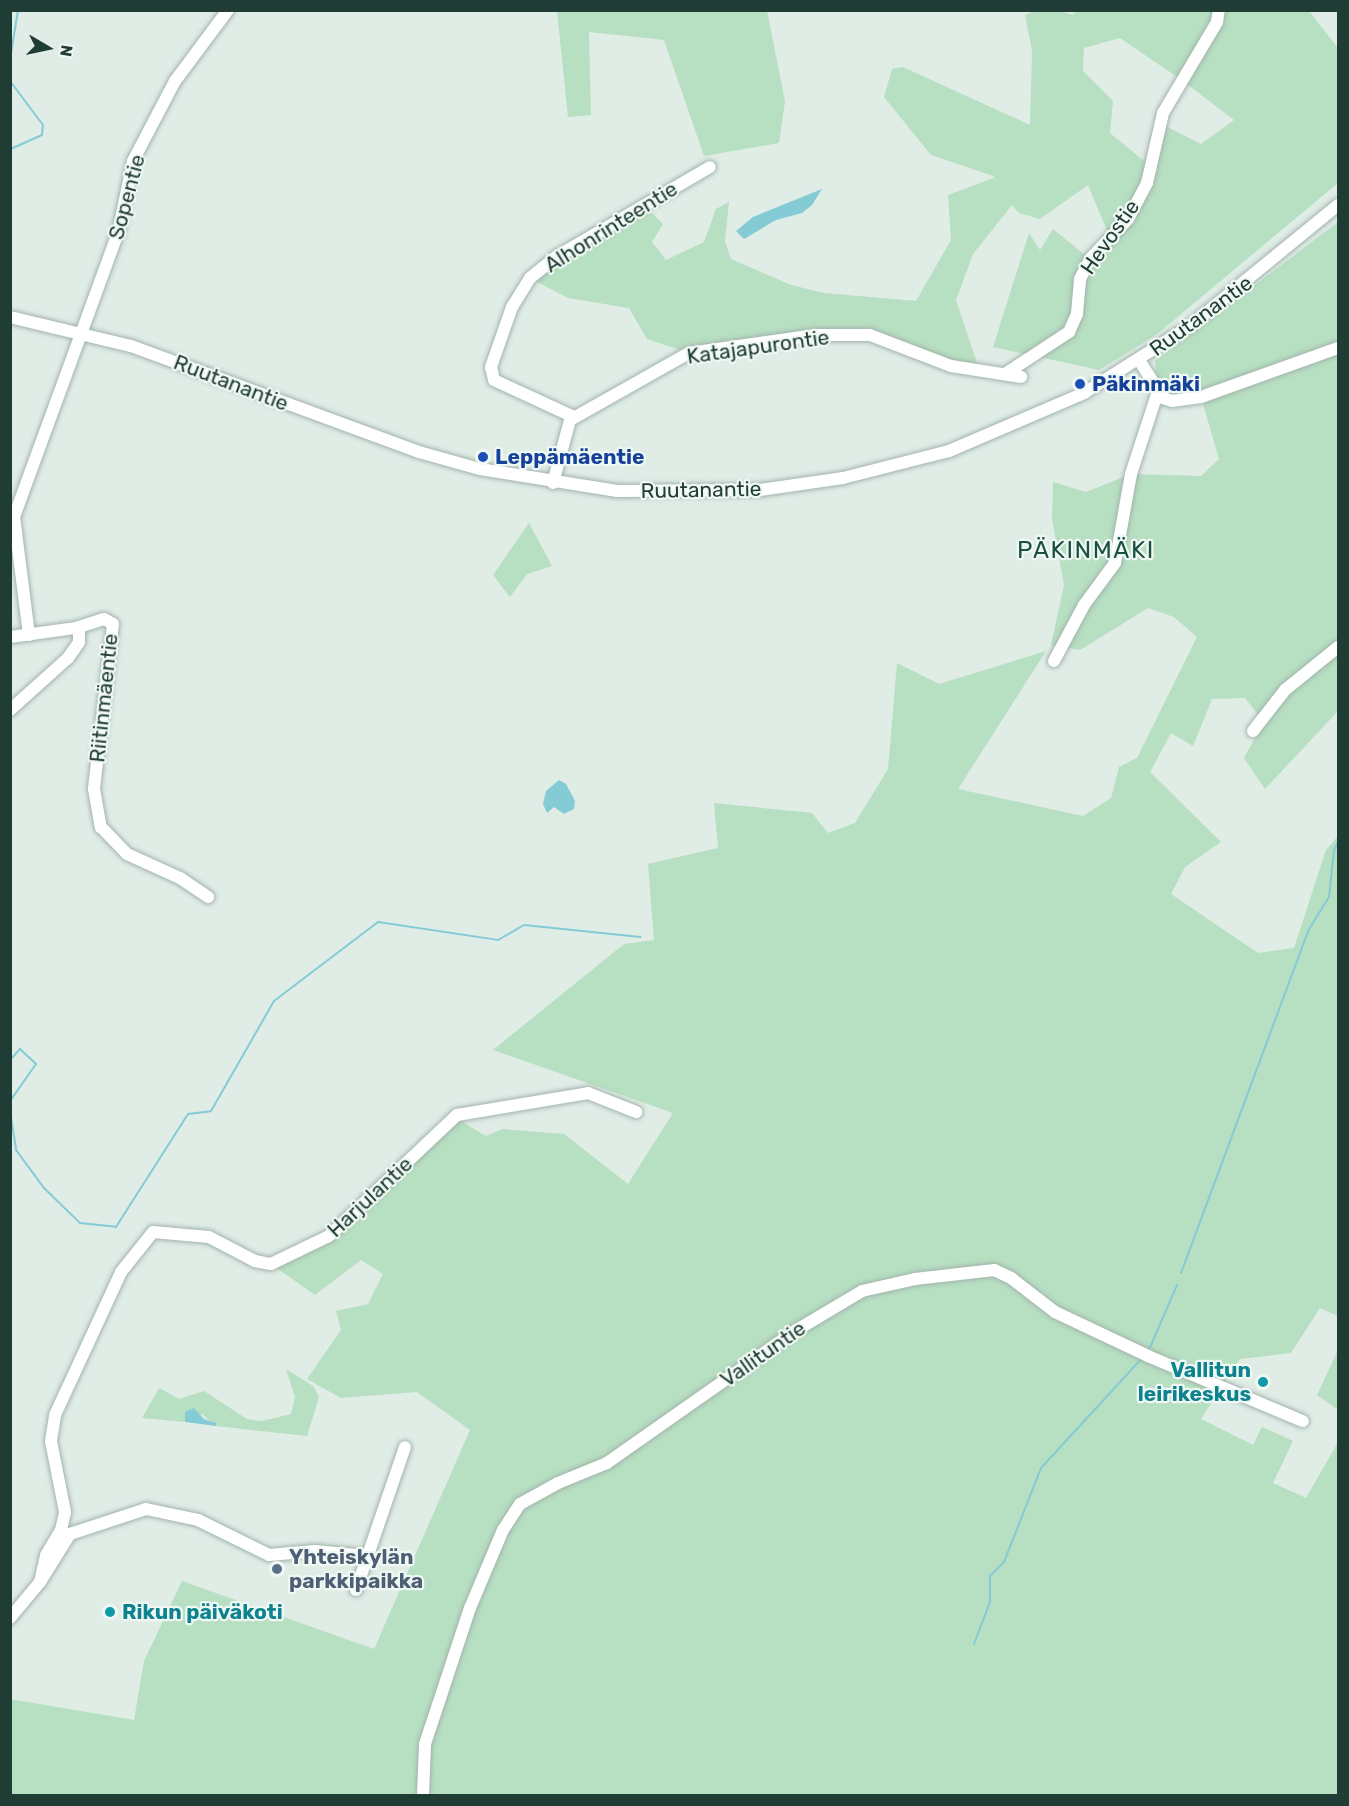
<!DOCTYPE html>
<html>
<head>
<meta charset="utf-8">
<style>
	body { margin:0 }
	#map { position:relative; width:1349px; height:1806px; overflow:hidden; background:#e0ece6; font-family:Rubik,sans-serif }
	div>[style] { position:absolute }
	.green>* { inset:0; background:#b7dfc1 }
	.water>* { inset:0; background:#84cbd5 }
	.stream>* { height:2px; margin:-1px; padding:0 1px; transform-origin:1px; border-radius:1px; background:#84cbd5 }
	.roads { filter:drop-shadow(0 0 2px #a2b4ad) drop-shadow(0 0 2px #a2b4ad) }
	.minor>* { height:12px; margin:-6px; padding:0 6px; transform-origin:6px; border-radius:6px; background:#fff }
	.dots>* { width:16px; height:16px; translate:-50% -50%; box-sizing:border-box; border:3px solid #f0f8f4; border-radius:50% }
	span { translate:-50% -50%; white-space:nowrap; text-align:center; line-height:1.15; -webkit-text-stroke:4.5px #f0f8f4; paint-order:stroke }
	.street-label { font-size:21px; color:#1f3d34 }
	.transit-label { font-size:21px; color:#164399; font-weight:700 }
	.left { translate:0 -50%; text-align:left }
	.culture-label { font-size:21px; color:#0d838f; font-weight:700 }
	.right { translate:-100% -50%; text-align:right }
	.service-label { font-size:21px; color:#4e5e75; font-weight:700 }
	.quarter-label { font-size:24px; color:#1a5041; letter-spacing:1.5px }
	.frame { position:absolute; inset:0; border:12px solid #1f3d34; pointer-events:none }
	.north { position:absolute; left:18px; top:18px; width:60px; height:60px; -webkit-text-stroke:4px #f0f8f4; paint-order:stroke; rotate:99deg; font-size:16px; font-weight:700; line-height:24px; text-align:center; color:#1f3d34 }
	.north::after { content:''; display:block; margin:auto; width:21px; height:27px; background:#1f3d34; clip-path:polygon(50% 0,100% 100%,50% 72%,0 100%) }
</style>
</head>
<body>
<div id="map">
	<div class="green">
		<div style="clip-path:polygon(evenodd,1078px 10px,1309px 11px,1338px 48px,1338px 183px,1156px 335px,1099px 370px,993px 347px,1029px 233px,1040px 250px,1053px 229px,1090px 259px,1110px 238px,1088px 185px,1040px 219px,1019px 213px,1012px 205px,973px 254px,956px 300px,979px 369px,870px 335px,689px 353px,647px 339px,629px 308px,568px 298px,530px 278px,647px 208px,663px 224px,652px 242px,666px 260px,704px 242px,716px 209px,729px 202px,725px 241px,731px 259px,791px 285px,824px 293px,916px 301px,951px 240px,948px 195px,994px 178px,1005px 194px,993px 176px,931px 155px,884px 97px,892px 69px,903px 67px,1030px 125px,1032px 51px,1025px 15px,1034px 11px,1059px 11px,1073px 15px,1078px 10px,1120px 38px,1183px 81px,1234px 120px,1201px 144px,1161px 124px,1144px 161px,1110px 133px,1113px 101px,1083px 71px,1084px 48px,1120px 38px)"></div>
		<div style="clip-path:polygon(557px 11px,767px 11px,785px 101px,779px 143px,704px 156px,664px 40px,589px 32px,591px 115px,568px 117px)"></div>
		<div style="clip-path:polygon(1338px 222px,1338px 711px,1265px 789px,1244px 758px,1264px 722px,1245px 698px,1212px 699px,1193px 746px,1171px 733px,1150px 772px,1221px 842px,1185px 867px,1171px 894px,1258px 953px,1294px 948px,1326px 850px,1338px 836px,1338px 1316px,1320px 1308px,1291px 1353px,1240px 1359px,1201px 1419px,1253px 1445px,1262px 1427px,1293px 1441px,1273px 1483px,1306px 1498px,1337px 1444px,1338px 1428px,1338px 1795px,11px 1795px,10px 1699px,134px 1720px,144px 1661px,182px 1581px,374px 1649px,470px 1430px,417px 1392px,341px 1398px,307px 1379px,341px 1330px,336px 1311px,368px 1304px,383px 1274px,361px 1260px,315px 1295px,271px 1264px,320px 1241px,454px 1117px,486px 1136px,503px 1129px,564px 1134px,628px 1184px,673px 1113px,493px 1050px,624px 944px,654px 940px,648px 864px,718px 848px,714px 803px,812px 813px,828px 833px,855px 823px,888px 769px,897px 663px,939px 684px,1046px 651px,958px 789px,1083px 816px,1111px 798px,1119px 767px,1137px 758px,1197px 637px,1174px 617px,1148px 608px,1080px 650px,1051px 645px,1064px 585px,1052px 519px,1053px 482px,1086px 492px,1131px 474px,1201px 476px,1219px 459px,1201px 397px,1172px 401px,1158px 391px,1155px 361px)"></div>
		<div style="clip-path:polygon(529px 523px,552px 566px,527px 574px,510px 597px,493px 575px)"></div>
		<div style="clip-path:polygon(1338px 1350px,1338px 1410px,1317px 1395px)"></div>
		<div style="clip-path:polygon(286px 1369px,313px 1386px,319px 1397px,307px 1436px,216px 1426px,202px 1414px,185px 1422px,142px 1418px,159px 1388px,179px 1399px,204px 1391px,247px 1419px,262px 1421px,291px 1414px,295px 1397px)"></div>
	</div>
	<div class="water">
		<div style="clip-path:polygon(822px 189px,812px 205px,802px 213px,776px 220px,744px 239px,736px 231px,753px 217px)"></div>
		<div style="clip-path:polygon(559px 780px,566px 784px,575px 801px,574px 809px,564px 814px,554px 807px,547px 813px,543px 804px,546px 791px)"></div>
		<div style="clip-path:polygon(194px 1408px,204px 1419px,216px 1423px,216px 1426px,185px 1422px,185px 1412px)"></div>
	</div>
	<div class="stream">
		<div style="left:10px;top:60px;width:51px;rotate:-80.9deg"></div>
		<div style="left:10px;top:81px;width:55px;rotate:53.1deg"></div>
		<div style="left:43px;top:125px;width:10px;rotate:96deg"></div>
		<div style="left:42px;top:135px;width:35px;rotate:156deg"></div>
		<div style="left:10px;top:1060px;width:15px;rotate:-48deg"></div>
		<div style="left:20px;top:1049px;width:22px;rotate:43deg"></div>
		<div style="left:36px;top:1064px;width:45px;rotate:125.1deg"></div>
		<div style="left:10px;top:1111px;width:39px;rotate:81deg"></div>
		<div style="left:16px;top:1150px;width:47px;rotate:53.6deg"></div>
		<div style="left:44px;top:1188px;width:50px;rotate:44.2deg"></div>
		<div style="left:80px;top:1223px;width:36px;rotate:6deg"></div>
		<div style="left:116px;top:1227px;width:134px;rotate:-57.5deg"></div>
		<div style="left:188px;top:1114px;width:23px;rotate:-7deg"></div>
		<div style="left:211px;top:1111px;width:127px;rotate:-60.2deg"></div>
		<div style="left:274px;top:1001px;width:131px;rotate:-37.2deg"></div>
		<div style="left:378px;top:922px;width:121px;rotate:8.5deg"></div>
		<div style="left:498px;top:940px;width:30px;rotate:-30deg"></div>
		<div style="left:524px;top:925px;width:117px;rotate:5.9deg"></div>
		<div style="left:1181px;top:1273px;width:367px;rotate:-69.6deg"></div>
		<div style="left:1309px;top:929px;width:38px;rotate:-58deg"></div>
		<div style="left:1329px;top:897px;width:47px;rotate:-83.9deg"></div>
		<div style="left:1334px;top:850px;width:9px;rotate:-63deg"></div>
		<div style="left:1149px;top:1350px;width:71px;rotate:-66.7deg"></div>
		<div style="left:974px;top:1644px;width:45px;rotate:-69.1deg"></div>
		<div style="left:990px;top:1602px;width:26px;rotate:-90deg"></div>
		<div style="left:990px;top:1576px;width:20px;rotate:-45deg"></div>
		<div style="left:1004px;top:1562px;width:101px;rotate:-68.5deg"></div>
		<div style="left:1041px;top:1468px;width:151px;rotate:-47.4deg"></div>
	</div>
	<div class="roads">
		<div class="minor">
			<div style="left:10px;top:317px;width:124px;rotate:13.5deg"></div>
			<div style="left:131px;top:346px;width:307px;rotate:20.2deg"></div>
			<div style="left:419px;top:452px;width:63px;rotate:15.6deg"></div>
			<div style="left:480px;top:469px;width:139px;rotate:9.1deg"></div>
			<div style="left:617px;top:491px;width:143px;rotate:-0.4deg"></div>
			<div style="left:760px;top:490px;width:84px;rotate:-8.2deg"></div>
			<div style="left:843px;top:478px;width:109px;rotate:-14.3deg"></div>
			<div style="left:949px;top:451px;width:147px;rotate:-23.2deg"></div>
			<div style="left:1084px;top:393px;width:125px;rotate:-32.3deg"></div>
			<div style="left:1190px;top:326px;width:191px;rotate:-39.3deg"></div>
			<div style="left:1139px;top:360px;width:45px;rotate:57.7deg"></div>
			<div style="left:1163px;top:398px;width:9px;rotate:18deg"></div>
			<div style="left:1172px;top:401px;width:29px;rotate:-8deg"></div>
			<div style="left:1201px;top:397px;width:145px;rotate:-19.7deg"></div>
			<div style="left:1005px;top:374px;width:77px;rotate:-33.3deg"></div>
			<div style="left:1069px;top:332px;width:20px;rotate:-66deg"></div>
			<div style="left:1077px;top:314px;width:35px;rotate:-85deg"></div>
			<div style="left:1080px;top:279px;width:22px;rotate:-63deg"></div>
			<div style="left:1090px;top:259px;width:55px;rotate:-46.5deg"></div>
			<div style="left:1128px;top:219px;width:41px;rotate:-62.2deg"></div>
			<div style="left:1147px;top:183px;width:72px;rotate:-77.1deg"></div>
			<div style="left:1163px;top:113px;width:106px;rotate:-59.3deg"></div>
			<div style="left:1217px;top:22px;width:12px;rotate:-81deg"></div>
			<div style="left:574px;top:417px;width:88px;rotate:-155.2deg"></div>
			<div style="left:494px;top:380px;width:13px;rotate:-103deg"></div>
			<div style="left:491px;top:367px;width:64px;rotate:-70.7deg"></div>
			<div style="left:512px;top:307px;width:34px;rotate:-58deg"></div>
			<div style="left:530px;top:278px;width:33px;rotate:-39deg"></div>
			<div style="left:556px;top:257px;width:178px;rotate:-30.3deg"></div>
			<div style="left:553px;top:483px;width:65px;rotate:-74.9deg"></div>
			<div style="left:570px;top:420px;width:137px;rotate:-29.4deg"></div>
			<div style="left:689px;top:353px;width:128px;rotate:-8.1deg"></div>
			<div style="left:816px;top:335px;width:54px"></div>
			<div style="left:870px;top:335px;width:87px;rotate:20.9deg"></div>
			<div style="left:951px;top:366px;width:71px;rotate:8.9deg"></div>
			<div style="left:29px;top:635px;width:119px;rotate:-97.2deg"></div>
			<div style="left:14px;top:517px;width:302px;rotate:-69.9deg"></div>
			<div style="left:118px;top:233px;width:74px;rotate:-78.2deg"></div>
			<div style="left:133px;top:161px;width:90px;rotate:-62.3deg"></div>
			<div style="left:175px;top:81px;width:89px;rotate:-53.3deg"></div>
			<div style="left:10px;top:637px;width:67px;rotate:-7.8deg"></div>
			<div style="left:76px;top:628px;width:29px;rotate:-18deg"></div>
			<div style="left:104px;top:619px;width:10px;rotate:29deg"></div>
			<div style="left:113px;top:624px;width:166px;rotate:96.6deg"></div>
			<div style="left:94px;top:789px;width:39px;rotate:80deg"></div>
			<div style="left:101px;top:827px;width:37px;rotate:46deg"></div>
			<div style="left:127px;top:854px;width:58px;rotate:24.4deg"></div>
			<div style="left:180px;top:878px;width:34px;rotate:34deg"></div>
			<div style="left:1054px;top:661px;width:64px;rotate:-61.8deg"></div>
			<div style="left:1084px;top:605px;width:52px;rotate:-53.6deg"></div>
			<div style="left:1115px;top:563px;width:90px;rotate:-79.8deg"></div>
			<div style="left:1131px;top:474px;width:87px;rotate:-72deg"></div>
			<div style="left:10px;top:710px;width:78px;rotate:-41.9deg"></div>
			<div style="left:68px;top:658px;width:19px;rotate:-55deg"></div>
			<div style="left:79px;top:642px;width:15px;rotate:-90deg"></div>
			<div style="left:1253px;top:731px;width:52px;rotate:-52deg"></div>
			<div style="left:1285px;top:690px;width:68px;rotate:-39.1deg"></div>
			<div style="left:40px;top:1582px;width:28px;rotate:-77deg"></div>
			<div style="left:46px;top:1555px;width:29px;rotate:-59deg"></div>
			<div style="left:61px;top:1530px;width:18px;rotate:-77deg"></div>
			<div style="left:65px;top:1512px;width:72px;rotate:-101.2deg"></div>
			<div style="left:51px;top:1441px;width:26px;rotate:-81deg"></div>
			<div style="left:55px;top:1415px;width:157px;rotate:-65.2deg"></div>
			<div style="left:121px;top:1272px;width:51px;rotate:-51.3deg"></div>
			<div style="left:153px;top:1232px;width:56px;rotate:5.1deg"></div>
			<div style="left:209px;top:1237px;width:52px;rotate:27.6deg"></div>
			<div style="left:255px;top:1261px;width:16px;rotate:11deg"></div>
			<div style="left:271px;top:1264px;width:64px;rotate:-25.8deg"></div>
			<div style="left:329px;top:1236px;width:176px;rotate:-43.4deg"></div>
			<div style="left:457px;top:1115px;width:133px;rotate:-9.5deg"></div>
			<div style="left:588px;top:1093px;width:52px;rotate:21.6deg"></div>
			<div style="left:356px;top:1590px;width:151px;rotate:-71.1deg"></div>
			<div style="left:10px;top:1618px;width:47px;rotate:-50.2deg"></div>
			<div style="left:40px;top:1582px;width:57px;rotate:-58deg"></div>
			<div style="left:70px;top:1534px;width:80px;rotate:-18.2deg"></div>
			<div style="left:146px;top:1509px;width:53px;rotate:11.9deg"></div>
			<div style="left:198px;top:1520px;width:79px;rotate:26.2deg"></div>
			<div style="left:269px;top:1555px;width:46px;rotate:-5deg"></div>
			<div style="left:315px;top:1551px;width:51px;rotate:5.6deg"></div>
			<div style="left:423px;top:1796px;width:52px;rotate:-87.8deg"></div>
			<div style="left:425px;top:1744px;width:143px;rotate:-71.7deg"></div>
			<div style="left:470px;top:1608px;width:85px;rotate:-67.1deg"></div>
			<div style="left:503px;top:1530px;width:31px;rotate:-57deg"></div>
			<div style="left:520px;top:1504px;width:43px;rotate:-28.9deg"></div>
			<div style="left:558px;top:1483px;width:53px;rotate:-22.2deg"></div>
			<div style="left:607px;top:1463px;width:230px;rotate:-35.1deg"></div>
			<div style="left:795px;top:1331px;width:78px;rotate:-30.8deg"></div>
			<div style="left:862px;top:1291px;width:54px;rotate:-12.8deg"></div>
			<div style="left:915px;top:1279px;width:80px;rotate:-6.5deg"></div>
			<div style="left:994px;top:1270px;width:19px;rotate:25deg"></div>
			<div style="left:1011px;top:1278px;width:56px;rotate:37.7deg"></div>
			<div style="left:1055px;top:1312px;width:103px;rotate:25.3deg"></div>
			<div style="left:1148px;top:1356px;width:168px;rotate:22.8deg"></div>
		</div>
	</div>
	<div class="dots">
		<div style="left:1080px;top:384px;background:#1a4fb4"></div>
		<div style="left:483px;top:457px;background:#1a4fb4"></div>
		<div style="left:1263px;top:1382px;background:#0f9aa8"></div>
		<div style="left:277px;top:1569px;background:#5c6f8a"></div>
		<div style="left:110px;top:1612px;background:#0f9aa8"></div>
	</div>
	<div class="street-label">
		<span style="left:127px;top:197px;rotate:-75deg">Sopentie</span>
		<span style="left:611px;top:227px;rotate:-32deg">Alhonrinteentie</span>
		<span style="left:1110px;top:237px;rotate:-55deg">Hevostie</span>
		<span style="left:1201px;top:316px;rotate:-36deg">Ruutanantie</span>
		<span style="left:758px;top:347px;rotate:-8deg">Katajapurontie</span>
		<span style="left:231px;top:383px;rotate:21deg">Ruutanantie</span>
		<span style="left:701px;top:490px;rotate:-1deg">Ruutanantie</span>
		<span style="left:104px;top:698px;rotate:-84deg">Riitinmäentie</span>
		<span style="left:370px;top:1197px;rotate:-43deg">Harjulantie</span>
		<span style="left:763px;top:1354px;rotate:-35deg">Vallituntie</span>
	</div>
	<div class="transit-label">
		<span class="left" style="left:1092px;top:384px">Päkinmäki</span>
		<span class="left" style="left:495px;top:457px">Leppämäentie</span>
	</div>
	<div class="culture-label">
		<span class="right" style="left:1251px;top:1382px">Vallitun<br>leirikeskus</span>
		<span class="left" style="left:122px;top:1612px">Rikun päiväkoti</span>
	</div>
	<div class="service-label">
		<span class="left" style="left:289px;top:1569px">Yhteiskylän<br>parkkipaikka</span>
	</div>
	<div class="quarter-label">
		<span style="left:1086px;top:551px">PÄKINMÄKI</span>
	</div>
	<div class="frame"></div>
	<div class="north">N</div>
</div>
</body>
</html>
